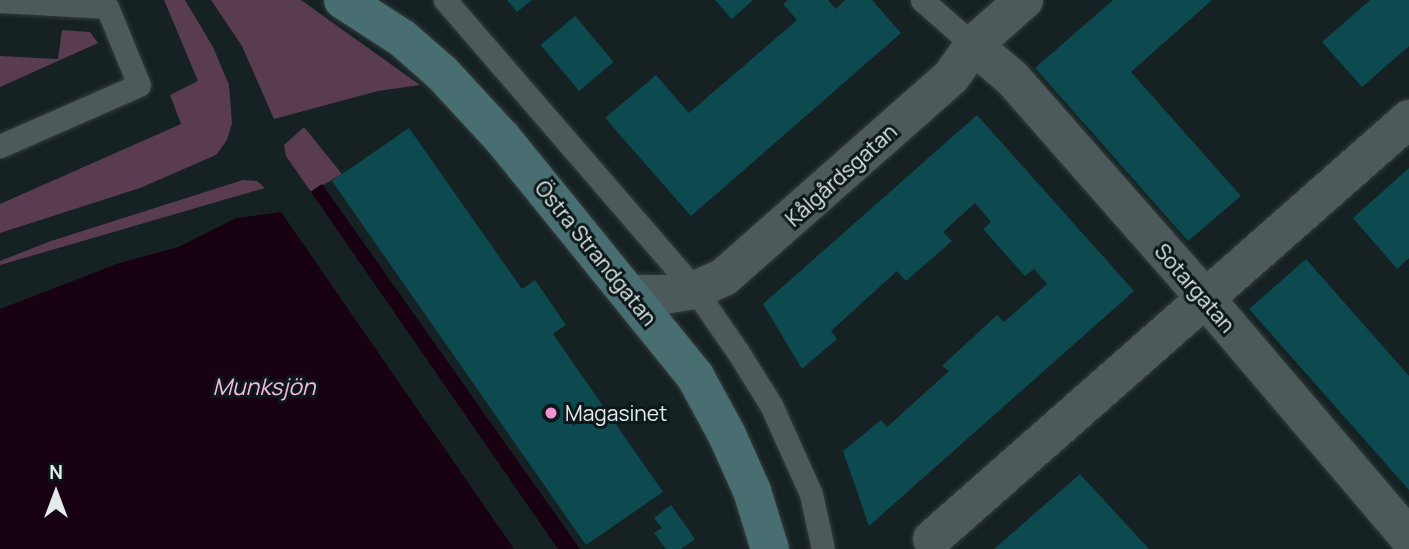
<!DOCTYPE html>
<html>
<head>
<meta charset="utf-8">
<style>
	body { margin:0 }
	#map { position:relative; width:1409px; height:549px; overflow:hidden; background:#152122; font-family:Manrope,sans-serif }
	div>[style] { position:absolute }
	.green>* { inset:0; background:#5a3c50 }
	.water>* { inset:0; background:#180111 }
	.pier>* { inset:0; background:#152122 }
	.building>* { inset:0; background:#0c4a4f; transform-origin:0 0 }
	.roads { filter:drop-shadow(0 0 2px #343c3d) drop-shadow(0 0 2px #343c3d) }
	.lane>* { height:23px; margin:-11.5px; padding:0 11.5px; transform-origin:11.5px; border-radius:11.5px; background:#4d5a5b }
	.street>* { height:38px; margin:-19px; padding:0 19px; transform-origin:19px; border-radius:19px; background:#4d5a5b }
	.secondary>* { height:38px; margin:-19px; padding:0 19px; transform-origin:19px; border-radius:19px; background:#486e72 }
	.dots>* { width:19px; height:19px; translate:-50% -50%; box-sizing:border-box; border:4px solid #0c1819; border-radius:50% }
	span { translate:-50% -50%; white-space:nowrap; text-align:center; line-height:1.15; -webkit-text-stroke:6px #0c1819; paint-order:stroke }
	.street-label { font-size:21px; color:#e4ebec }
	.poi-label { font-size:21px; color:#e4ebec }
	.left { translate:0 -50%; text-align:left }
	.water-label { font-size:23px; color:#f7b8e1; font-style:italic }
	.north { position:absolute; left:21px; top:458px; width:70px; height:70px; -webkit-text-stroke:5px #0c1819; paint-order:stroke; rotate:0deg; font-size:19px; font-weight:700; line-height:28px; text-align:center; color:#e4ebec }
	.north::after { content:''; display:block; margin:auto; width:24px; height:32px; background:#e4ebec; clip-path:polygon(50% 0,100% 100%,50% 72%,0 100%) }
</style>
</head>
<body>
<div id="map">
	<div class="green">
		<div style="clip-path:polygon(164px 0,185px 0,213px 47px,229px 85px,232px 123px,227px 140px,216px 155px,140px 188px,0 233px,0 204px,181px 124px,170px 95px,198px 81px)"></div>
		<div style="clip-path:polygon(211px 0,301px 0,420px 85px,378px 91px,274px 119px,242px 46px)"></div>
		<div style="clip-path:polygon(62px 30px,90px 32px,98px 43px,0 87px,0 56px,58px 59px)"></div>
		<div style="clip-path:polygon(304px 127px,342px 174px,311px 192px,286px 156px,284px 145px)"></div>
		<div style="clip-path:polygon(243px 180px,257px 181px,265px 188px,0 265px,0 261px,51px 241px)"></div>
	</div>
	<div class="water">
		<div style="clip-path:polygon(322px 184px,580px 549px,0 549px,0 309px,119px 263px,178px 247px,236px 218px,281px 212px)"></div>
	</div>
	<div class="pier">
		<div style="clip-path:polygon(309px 189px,311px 192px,558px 549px,514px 549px,281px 212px,236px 218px,178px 247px,119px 263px,0 309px,0 305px,14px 298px,118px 260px,176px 244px,235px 214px,280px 209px)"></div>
	</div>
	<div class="building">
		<div style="clip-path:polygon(507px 0,532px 0,517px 12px)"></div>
		<div style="clip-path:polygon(715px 0,753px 0,732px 19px)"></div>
		<div style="clip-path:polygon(788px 0,828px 0,836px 9px,845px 0,872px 0,901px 33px,691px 216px,605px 118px,656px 75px,689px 113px,797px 20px,783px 4px)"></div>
		<div style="clip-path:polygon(1113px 0,1212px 0,1131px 72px,1241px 196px,1188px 241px,1035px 68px)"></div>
		<div style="clip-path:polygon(1370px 0,1409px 0,1409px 46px,1362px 87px,1322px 42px)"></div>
		<div style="left:575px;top:16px;width:60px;height:45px;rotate:50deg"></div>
		<div style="clip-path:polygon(977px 115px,1134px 291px,869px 526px,843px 451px,881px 420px,887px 427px,949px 371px,942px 366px,997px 315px,1004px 322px,1047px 284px,1034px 269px,1025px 276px,983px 229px,991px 222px,975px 203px,943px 232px,952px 241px,906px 281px,897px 271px,831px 331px,837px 339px,802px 369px,763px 304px)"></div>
		<div style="clip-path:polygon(409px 128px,522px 289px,535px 280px,566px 325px,553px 334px,663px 492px,586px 545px,332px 181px)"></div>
		<div style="clip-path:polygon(1409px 168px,1409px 258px,1397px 269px,1353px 218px)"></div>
		<div style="clip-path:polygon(1306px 259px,1409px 376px,1409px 490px,1249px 309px)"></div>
		<div style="clip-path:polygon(1080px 474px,1149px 549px,994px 549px)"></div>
		<div style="clip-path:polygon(671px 505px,695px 539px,681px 549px,666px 549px,654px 533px,662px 528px,654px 518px)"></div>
	</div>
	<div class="roads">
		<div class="lane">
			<div style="left:445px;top:0;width:383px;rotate:49.2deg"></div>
			<div style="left:695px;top:290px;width:75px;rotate:55.3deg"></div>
			<div style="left:738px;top:352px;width:62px;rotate:58.1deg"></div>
			<div style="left:771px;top:405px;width:98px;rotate:65.8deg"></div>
			<div style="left:811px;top:494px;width:56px;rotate:77.7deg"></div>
			<div style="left:922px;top:0;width:68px;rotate:41.4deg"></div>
			<div style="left:0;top:1px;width:107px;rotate:3.2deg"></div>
			<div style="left:107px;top:7px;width:84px;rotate:67.7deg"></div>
			<div style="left:139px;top:85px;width:152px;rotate:156.3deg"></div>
		</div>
		<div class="street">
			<div style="left:973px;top:45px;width:51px;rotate:40.2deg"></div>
			<div style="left:1012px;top:78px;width:293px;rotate:48.7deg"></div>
			<div style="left:1205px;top:298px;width:315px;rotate:49.6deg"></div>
			<div style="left:629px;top:294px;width:41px"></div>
			<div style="left:670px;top:294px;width:25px;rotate:-9deg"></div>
			<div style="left:695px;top:290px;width:32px;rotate:-24deg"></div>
			<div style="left:724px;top:277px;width:303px;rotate:-41.4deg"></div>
			<div style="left:951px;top:77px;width:39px;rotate:-55deg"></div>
			<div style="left:973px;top:45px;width:68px;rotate:-41.4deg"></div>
			<div style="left:932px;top:539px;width:636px;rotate:-41.36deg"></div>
		</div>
		<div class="secondary">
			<div style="left:343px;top:0;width:70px;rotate:32.8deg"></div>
			<div style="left:402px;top:38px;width:53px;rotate:41.2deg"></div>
			<div style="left:442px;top:73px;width:90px;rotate:47.3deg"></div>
			<div style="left:503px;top:139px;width:305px;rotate:51deg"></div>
			<div style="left:695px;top:376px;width:67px;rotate:61.5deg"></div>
			<div style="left:727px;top:435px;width:61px;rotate:65.9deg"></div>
			<div style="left:752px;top:491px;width:61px;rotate:72.8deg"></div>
		</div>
	</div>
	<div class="dots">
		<div style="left:551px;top:413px;background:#f491d4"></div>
	</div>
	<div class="street-label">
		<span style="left:841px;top:175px;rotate:-42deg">Kålgårdsgatan</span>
		<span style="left:596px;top:253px;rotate:51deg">Östra Strandgatan</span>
		<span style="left:1195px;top:288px;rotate:49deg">Sotargatan</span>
	</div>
	<div class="poi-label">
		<span class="left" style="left:565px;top:413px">Magasinet</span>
	</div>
	<div class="water-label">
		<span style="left:264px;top:386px">Munksjön</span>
	</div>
	<div class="north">N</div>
</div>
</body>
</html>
